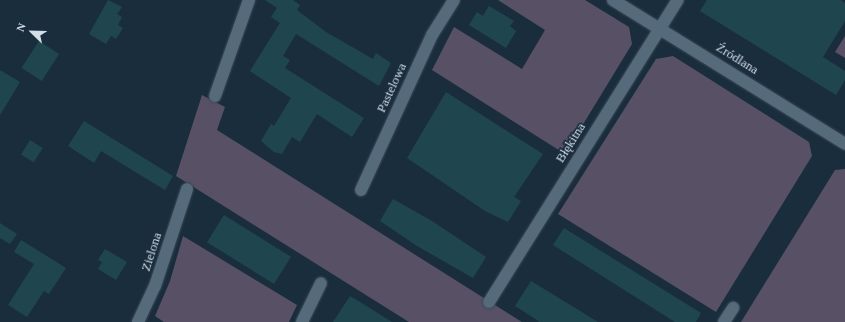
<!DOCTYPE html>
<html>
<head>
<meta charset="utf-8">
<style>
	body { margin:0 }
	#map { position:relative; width:845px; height:322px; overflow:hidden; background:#1a2d3d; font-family:Georgia,serif }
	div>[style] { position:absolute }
	.green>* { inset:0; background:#585065 }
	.building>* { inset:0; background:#1f464f; transform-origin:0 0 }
	.roads { filter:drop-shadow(0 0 1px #3a4956) drop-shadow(0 0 1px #3a4956) }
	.street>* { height:12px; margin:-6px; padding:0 6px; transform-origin:6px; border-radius:6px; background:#556a7b }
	span { translate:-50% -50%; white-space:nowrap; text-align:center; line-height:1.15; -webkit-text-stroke:3.5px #1a2d3d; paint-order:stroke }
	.street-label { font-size:13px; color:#d2dee8 }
	.north { position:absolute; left:12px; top:12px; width:40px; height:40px; -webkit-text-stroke:3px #1a2d3d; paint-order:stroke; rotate:293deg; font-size:11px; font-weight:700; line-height:16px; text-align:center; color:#d2dee8 }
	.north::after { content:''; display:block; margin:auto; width:14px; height:18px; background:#d2dee8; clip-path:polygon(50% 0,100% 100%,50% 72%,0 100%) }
</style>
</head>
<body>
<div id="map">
	<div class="green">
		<div style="clip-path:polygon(498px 0,585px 0,629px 27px,632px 44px,565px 154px,432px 70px,454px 27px,522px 69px,545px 30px)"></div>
		<div style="clip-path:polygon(845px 36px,845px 58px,835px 52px)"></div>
		<div style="clip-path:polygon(673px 56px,809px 142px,812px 156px,716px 312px,558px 214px,656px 59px)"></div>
		<div style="clip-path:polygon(202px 95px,225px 107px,217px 130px,522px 322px,409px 322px,176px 176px)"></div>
		<div style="clip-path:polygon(845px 169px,845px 322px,741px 322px,835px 170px)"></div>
		<div style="clip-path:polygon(183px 236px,297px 305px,289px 322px,164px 322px,155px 316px,170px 281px)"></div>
	</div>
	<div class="building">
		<div style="clip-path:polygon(108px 0,122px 7px,117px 14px,122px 17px,118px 25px,123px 28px,116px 39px,111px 36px,106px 44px,89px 34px)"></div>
		<div style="clip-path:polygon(265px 0,293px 0,300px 5px,297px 10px,326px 32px,373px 59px,376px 53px,391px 63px,379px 86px,296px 34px,283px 56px,290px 60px,285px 68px,364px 118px,352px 137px,317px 114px,300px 142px,292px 137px,282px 154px,274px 152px,261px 141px,271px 124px,274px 126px,291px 98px,250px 71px,280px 23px,271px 17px,277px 8px)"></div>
		<div style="clip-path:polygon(707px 0,841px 0,845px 3px,845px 21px,823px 57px,845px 71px,845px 80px,836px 95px,700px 11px)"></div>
		<div style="clip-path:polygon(489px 6px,514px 21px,510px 26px,516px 31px,506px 48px,469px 25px,477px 12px,483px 16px)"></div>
		<div style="left:39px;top:41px;width:24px;height:32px;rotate:33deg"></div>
		<div style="clip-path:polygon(0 70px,20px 82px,0 115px)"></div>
		<div style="clip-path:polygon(446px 92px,543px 154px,514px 197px,521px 201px,508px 222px,485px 211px,407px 158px)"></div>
		<div style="clip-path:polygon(84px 121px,173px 176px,165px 190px,101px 151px,94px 163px,68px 146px)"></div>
		<div style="left:30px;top:140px;width:15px;height:17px;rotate:32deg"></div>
		<div style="clip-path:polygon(393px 199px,432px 221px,486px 257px,473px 278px,417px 246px,380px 221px)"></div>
		<div style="left:224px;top:215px;width:79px;height:32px;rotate:32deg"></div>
		<div style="clip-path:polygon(0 223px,17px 234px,10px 244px,0 238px)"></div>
		<div style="clip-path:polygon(564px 228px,701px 313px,696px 322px,675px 322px,553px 245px)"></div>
		<div style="clip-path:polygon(21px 240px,66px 268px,49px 294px,44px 291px,27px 317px,8px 305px,34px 264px,14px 252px)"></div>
		<div style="clip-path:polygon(105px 249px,127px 262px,116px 280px,98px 269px,102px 262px,98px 260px)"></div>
		<div style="clip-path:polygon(531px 281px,572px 306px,598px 322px,540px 322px,515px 306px)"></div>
		<div style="clip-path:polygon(350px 296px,365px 305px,392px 322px,333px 322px)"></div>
	</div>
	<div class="roads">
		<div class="street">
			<div style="left:613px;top:0;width:273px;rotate:31.8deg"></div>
			<div style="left:215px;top:96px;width:102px;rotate:-70.5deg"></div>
			<div style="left:361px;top:190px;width:170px;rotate:-65.4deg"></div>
			<div style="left:432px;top:35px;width:41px;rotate:-57.8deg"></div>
			<div style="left:489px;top:302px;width:356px;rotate:-58deg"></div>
			<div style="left:138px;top:322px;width:40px;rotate:-65deg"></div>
			<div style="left:155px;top:286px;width:102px;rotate:-71.7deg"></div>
			<div style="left:302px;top:322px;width:43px;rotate:-64deg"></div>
			<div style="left:724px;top:322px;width:17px;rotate:-57deg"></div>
		</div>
	</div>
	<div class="street-label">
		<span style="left:737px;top:59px;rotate:32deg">Źródlana</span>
		<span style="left:392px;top:88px;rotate:-65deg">Pastelowa</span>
		<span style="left:571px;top:143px;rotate:-58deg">Błękitna</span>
		<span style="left:152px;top:252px;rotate:-72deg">Zielona</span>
	</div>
	<div class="north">N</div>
</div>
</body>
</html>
